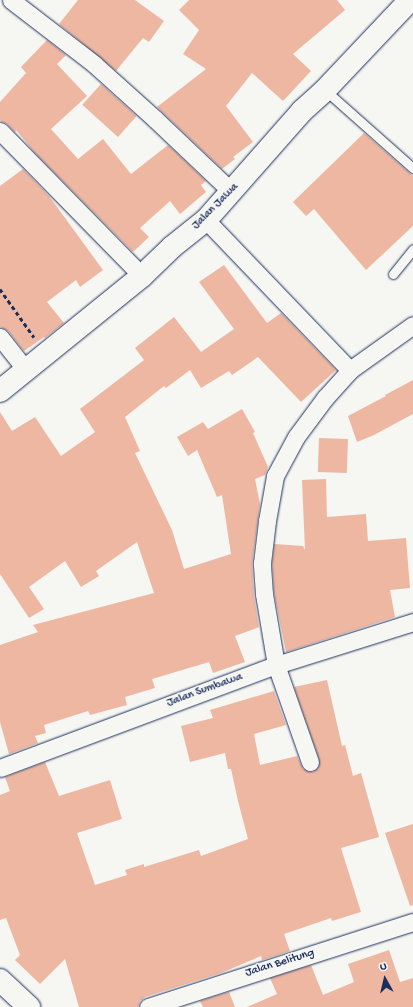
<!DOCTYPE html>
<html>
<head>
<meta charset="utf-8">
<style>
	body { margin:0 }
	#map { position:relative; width:413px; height:1007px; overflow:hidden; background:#f6f6f2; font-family:"Gochi Hand",sans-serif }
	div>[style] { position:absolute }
	.building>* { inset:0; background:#eeb7a2; transform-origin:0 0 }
	.path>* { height:2.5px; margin-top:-1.25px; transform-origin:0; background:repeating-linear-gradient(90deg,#1b2f5e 0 4px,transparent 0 7px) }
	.roads { filter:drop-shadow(0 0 1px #1b2f5e) drop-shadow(0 0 1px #1b2f5e) }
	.service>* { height:9px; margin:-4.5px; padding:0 4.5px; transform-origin:4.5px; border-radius:4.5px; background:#f6f6f2 }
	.minor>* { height:17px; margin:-8.5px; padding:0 8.5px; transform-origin:8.5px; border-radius:8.5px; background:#f6f6f2 }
	.tertiary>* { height:22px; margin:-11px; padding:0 11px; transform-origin:11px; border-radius:11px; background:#f6f6f2 }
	span { translate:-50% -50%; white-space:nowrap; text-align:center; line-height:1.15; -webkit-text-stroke:3px #f6f6f2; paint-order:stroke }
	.street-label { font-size:12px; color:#1b2f5e }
	.north { position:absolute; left:365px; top:959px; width:40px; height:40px; -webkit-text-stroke:3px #f6f6f2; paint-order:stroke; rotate:352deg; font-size:11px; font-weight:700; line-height:16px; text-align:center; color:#1b2f5e }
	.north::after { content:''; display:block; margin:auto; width:14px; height:18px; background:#1b2f5e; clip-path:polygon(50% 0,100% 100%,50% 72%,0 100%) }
</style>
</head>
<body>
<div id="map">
	<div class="building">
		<div style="clip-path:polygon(78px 0,135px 0,164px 21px,149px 42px,143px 38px,116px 71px,59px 24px)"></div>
		<div style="clip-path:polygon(189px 0,337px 0,345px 10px,293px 54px,311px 71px,283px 101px,252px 73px,226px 106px,253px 142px,233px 157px,235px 159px,222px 169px,157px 107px,206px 69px,183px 54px,199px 30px,179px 10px)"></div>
		<div style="clip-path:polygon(47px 40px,66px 55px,57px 64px,87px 96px,51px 129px,78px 159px,103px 139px,131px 174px,168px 145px,206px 181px,201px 185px,206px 192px,180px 214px,170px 201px,140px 228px,149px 237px,133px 252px,35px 153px,16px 130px,15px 132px,7px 124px,0 121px,0 102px,26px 73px,21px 67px)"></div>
		<div style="left:101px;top:84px;width:48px;height:28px;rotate:42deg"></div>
		<div style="clip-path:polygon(364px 133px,413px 176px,413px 226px,366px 270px,314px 209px,306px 216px,293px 202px)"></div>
		<div style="clip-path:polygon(23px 169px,49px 196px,103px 270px,80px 287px,76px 280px,47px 302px,64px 323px,45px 338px,44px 337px,24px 351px,8px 331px,0 327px,0 186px)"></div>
		<div style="clip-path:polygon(224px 265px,267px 323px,281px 313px,336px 370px,301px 402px,258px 357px,232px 375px,229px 371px,201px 388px,190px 370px,166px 388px,164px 386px,125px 417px,140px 451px,135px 453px,172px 530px,184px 569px,231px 554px,222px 495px,217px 497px,197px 450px,188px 456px,177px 437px,203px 422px,208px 429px,242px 409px,255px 432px,253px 433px,268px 467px,265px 475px,255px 479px,260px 504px,252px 564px,254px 596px,259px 627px,235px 636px,245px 662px,213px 673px,209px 662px,152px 679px,155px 688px,125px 697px,127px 705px,90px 715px,88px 711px,44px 725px,46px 733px,35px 736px,38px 743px,9px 754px,0 722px,0 645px,38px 632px,33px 625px,154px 593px,137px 542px,96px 571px,99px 576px,81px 587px,65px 561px,29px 587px,44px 609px,29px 618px,0 574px,0 412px,12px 431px,35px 417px,61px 456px,95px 432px,80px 409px,144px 360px,135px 348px,174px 317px,201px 352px,234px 329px,199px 282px)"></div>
		<div style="clip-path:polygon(413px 380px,413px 414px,374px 435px,357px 442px,348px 416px,386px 396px,385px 395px)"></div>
		<div style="left:319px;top:438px;width:29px;height:34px;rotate:2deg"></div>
		<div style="clip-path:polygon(326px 479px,327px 517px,366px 514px,368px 541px,406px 538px,410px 588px,390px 590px,395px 617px,286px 652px,274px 593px,272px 563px,274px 544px,303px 546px,305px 550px,302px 480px)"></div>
		<div style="clip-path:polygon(327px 680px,342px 746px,345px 745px,353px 776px,361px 773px,379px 837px,341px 848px,361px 912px,332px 921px,331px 918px,284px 934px,290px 951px,262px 960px,261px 956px,221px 973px,145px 997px,140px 1001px,138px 1007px,79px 1007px,65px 959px,40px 984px,15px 960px,20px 955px,6px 918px,0 920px,0 795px,10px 791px,5px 777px,45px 762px,59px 796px,110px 780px,122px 819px,77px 833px,95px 885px,127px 875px,125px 870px,144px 864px,144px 867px,199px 850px,201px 856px,248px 839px,238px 801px,231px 769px,228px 769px,225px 753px,190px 762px,181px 726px,213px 718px,210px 710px,274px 691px,286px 725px,254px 734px,260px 765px,297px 756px,303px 769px,313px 772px,318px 768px,319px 759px,294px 687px)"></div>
		<div style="clip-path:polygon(413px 824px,413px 905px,410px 906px,385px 833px)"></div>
		<div style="clip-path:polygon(389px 950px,400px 982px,413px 978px,413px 1007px,247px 1007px,277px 994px,270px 978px,311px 965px,323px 995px,354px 982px,348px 964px)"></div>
		<div style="clip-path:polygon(229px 992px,235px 1007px,203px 1007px,200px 1001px)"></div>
	</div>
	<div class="path">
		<div style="left:0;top:289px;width:59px;rotate:54.7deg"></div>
	</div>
	<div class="roads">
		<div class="service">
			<div style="left:325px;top:90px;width:118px;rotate:41.6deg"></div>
			<div style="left:393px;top:274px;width:32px;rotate:-51deg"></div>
		</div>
		<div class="minor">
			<div style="left:11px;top:0;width:105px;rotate:37.6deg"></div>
			<div style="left:94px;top:64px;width:82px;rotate:42deg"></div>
			<div style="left:155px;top:119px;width:106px;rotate:43.5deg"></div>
			<div style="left:0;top:131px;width:203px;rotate:45.6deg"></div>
			<div style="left:206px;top:220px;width:208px;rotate:46.2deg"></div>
			<div style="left:0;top:337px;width:42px;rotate:51.8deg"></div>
			<div style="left:310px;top:762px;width:103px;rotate:-109.3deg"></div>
			<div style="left:276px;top:665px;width:72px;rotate:-99.6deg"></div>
			<div style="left:264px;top:594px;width:31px;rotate:-94deg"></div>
			<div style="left:262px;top:563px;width:42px;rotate:-83.2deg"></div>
			<div style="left:267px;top:521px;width:46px;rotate:-79.9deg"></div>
			<div style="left:275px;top:476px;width:44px;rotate:-61.7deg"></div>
			<div style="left:296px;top:437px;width:49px;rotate:-53.4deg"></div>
			<div style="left:325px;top:398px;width:38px;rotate:-48deg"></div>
			<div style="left:350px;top:370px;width:77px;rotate:-35.5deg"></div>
			<div style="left:0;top:768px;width:295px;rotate:-20.5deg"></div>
			<div style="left:276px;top:665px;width:144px;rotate:-17.4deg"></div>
			<div style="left:148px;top:1007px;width:278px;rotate:-17.8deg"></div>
		</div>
		<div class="tertiary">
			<div style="left:0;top:391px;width:183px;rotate:-39deg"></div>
			<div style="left:142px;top:276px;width:42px;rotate:-44deg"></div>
			<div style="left:172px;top:247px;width:43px;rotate:-38.5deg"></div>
			<div style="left:206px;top:220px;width:145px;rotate:-48.6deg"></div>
			<div style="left:302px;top:111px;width:31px;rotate:-42deg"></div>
			<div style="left:325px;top:90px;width:124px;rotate:-46.6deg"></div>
			<div style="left:0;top:980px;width:40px;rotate:43deg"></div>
		</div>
	</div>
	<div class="street-label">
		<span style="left:216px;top:207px;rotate:-45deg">Jalan Jawa</span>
		<span style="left:205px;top:691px;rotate:-20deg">Jalan Sumbawa</span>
		<span style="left:280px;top:964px;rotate:-17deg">Jalan Belitung</span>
	</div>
	<div class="north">U</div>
</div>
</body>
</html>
